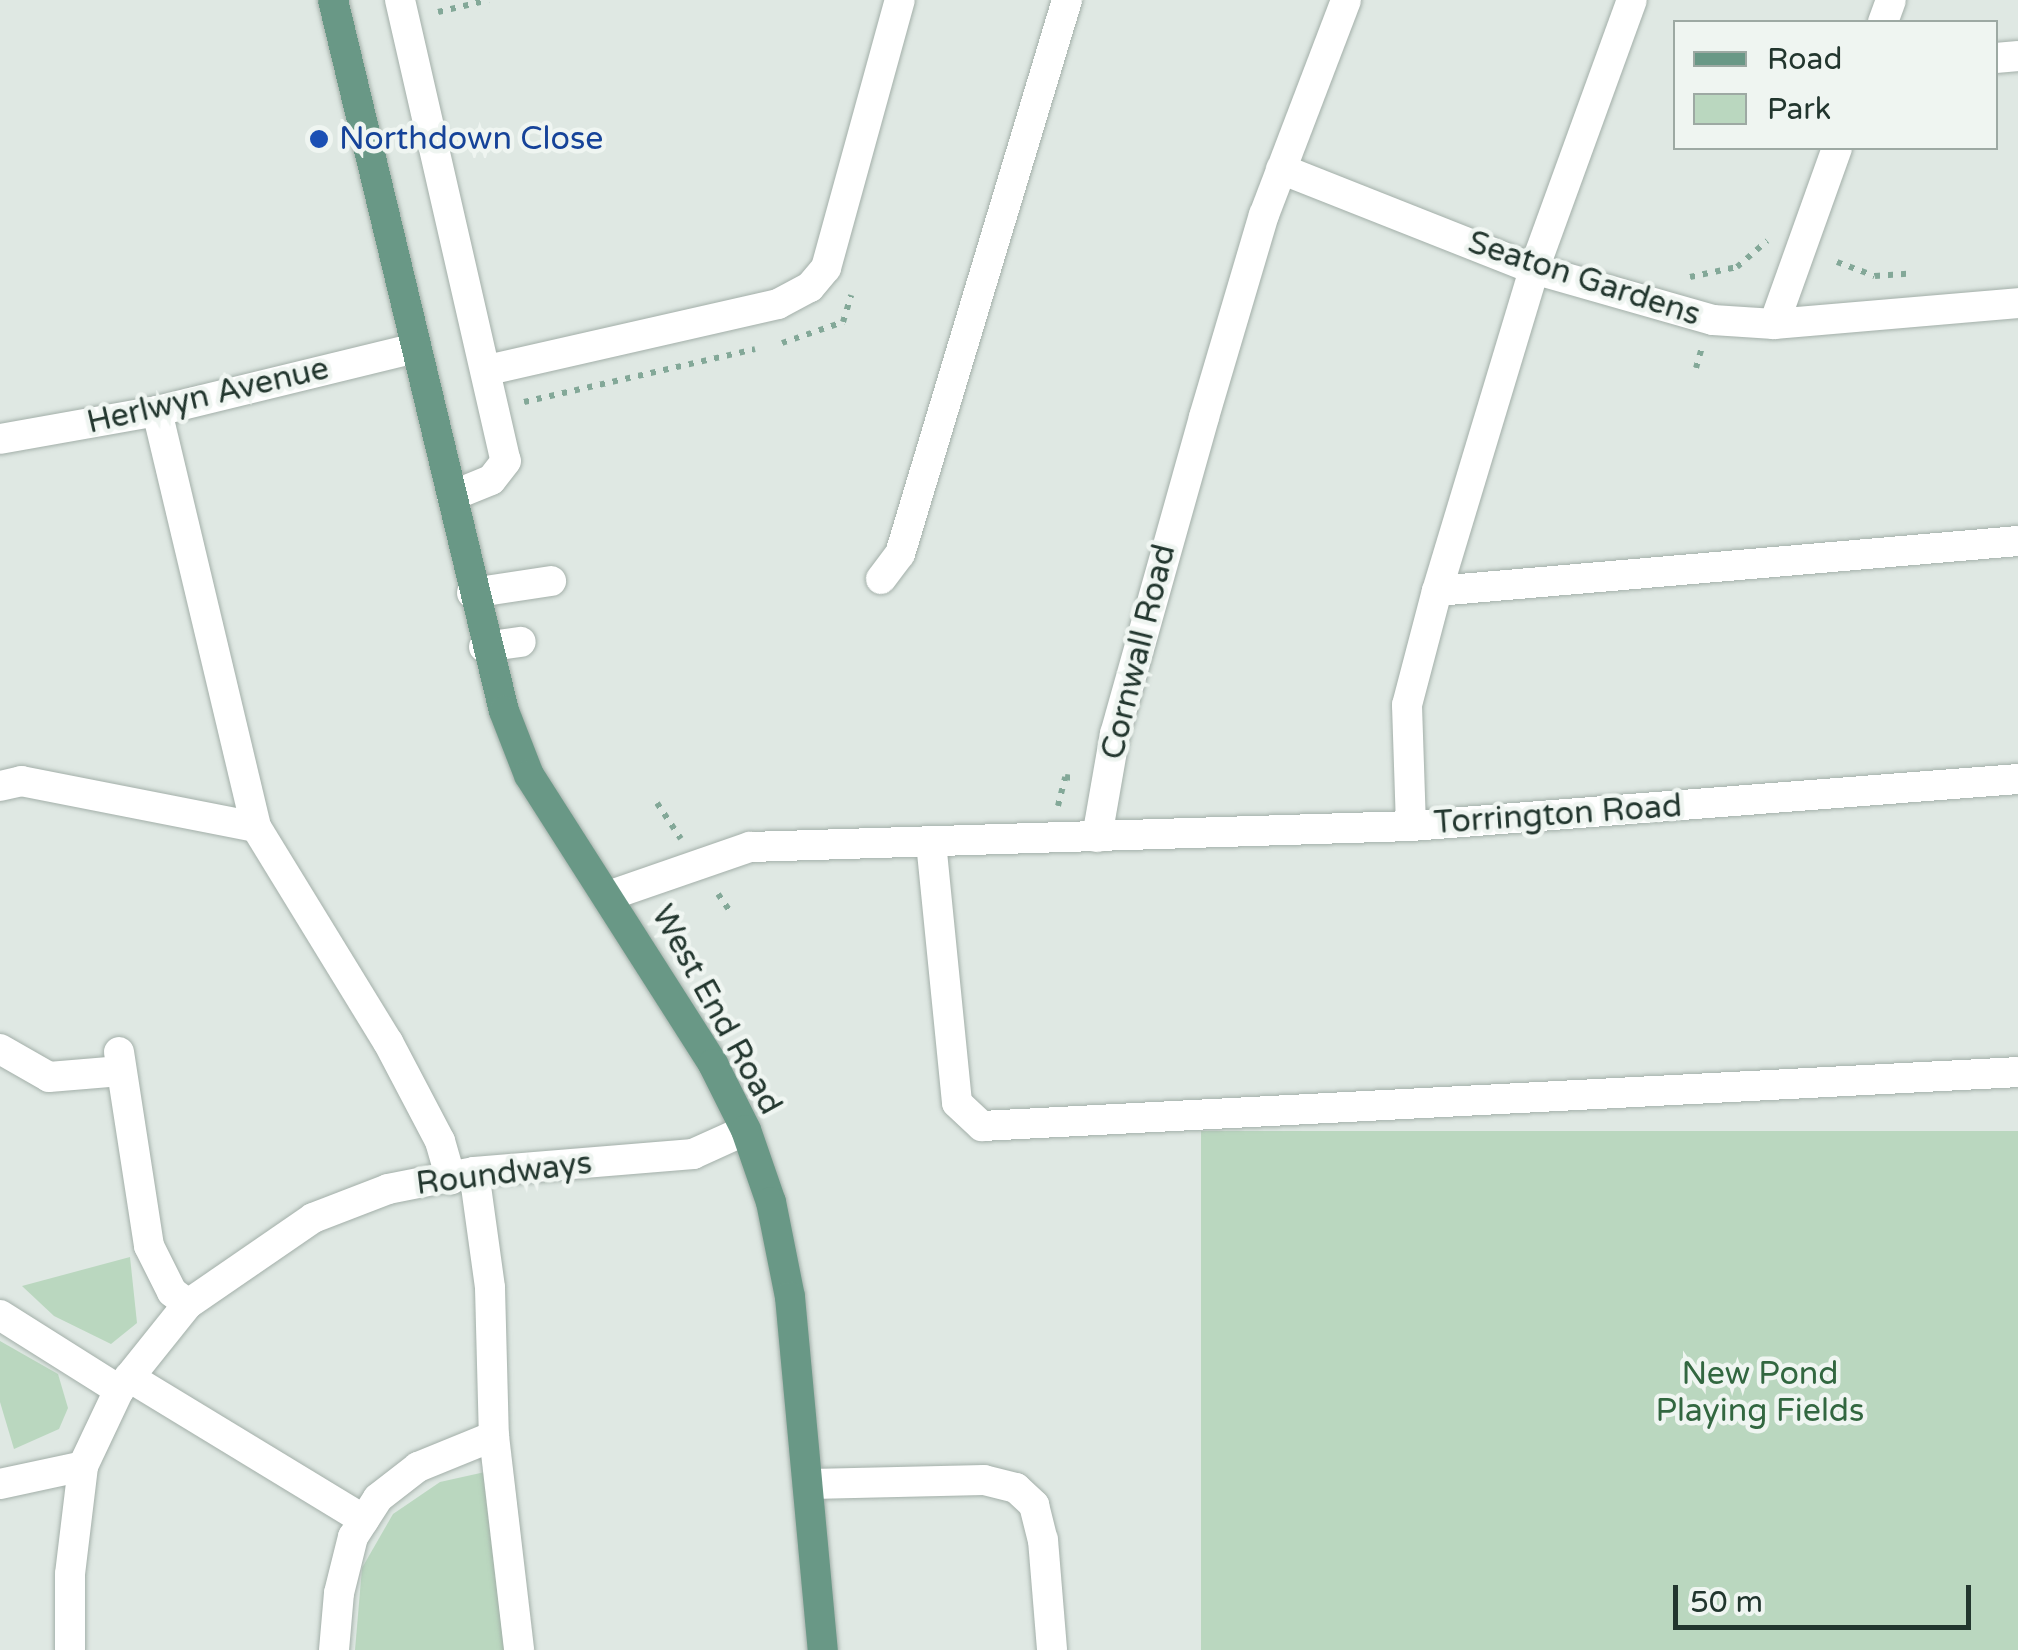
<!DOCTYPE html>
<html>
<head>
<meta charset="utf-8">
<style>
	body { margin:0 }
	#map { position:relative; width:2018px; height:1650px; overflow:hidden; background:#dfe8e3; font-family:"Varela Round",sans-serif }
	div>[style] { position:absolute }
	.green>* { inset:0; background:#bad7bf; transform-origin:0 0 }
	.path>* { height:6px; margin-top:-3px; transform-origin:0; background:repeating-linear-gradient(90deg,#83a898 0 5px,transparent 0 13px) }
	.roads { filter:drop-shadow(0 0 2px #a3afa9) drop-shadow(0 0 2px #a3afa9) }
	.minor>* { height:30px; margin:-15px; padding:0 15px; transform-origin:15px; border-radius:15px; background:#fff }
	.major>* { height:30px; margin:-15px; padding:0 15px; transform-origin:15px; border-radius:15px; background:#699886 }
	.dots>* { width:28px; height:28px; translate:-50% -50%; box-sizing:border-box; border:5px solid #eff5f1; border-radius:50% }
	span { translate:-50% -50%; white-space:nowrap; text-align:center; line-height:1.15; -webkit-text-stroke:9px #eff5f1; paint-order:stroke }
	.transit-label { font-size:32px; color:#164399 }
	.left { translate:0 -50%; text-align:left }
	.street-label { font-size:32px; color:#22362e }
	.park-label { font-size:32px; color:#326740 }
	.legend { position:absolute; left:1673px; top:20px; width:325px; height:130px; box-sizing:border-box; background:#eff5f1; border:2px solid #9da9a3; margin:0; padding:12px 18px; list-style:none; font-size:30px; color:#22362e }
	.legend li { display:flex; align-items:center; gap:20px; height:50px }
	.legend b { width:50px; border:2px solid #9da9a3 }
	.scale { position:absolute; left:1673px; top:1585px; width:298px; height:45px; box-sizing:border-box; border:5px solid #22362e; border-top:0; padding-left:12px; font-size:30px; line-height:35px; white-space:nowrap; color:#22362e; -webkit-text-stroke:8px #eff5f1; paint-order:stroke }
</style>
</head>
<body>
<div id="map">
	<div class="green">
		<div style="left:2018px;top:1131px;width:519px;height:817px;rotate:90deg"></div>
		<div style="clip-path:polygon(130px 1257px,137px 1323px,111px 1344px,54px 1316px,22px 1286px)"></div>
		<div style="clip-path:polygon(0 1341px,58px 1374px,68px 1408px,59px 1429px,14px 1449px,0 1402px)"></div>
		<div style="clip-path:polygon(485px 1472px,505px 1650px,355px 1650px,362px 1568px,393px 1514px,440px 1482px)"></div>
	</div>
	<div class="path">
		<div style="left:438px;top:12px;width:52px;rotate:-13.2deg"></div>
		<div style="left:1837px;top:262px;width:40px;rotate:20.2deg"></div>
		<div style="left:1875px;top:276px;width:32px;rotate:-4deg"></div>
		<div style="left:1690px;top:277px;width:48px;rotate:-12deg"></div>
		<div style="left:1737px;top:267px;width:40px;rotate:-41deg"></div>
		<div style="left:782px;top:343px;width:65px;rotate:-19deg"></div>
		<div style="left:843px;top:322px;width:28px;rotate:-73deg"></div>
		<div style="left:1696px;top:368px;width:19px;rotate:-74deg"></div>
		<div style="left:524px;top:402px;width:237px;rotate:-12.9deg"></div>
		<div style="left:657px;top:803px;width:43px;rotate:56.3deg"></div>
		<div style="left:1058px;top:806px;width:30px;rotate:-76deg"></div>
		<div style="left:1065px;top:777px;width:8px;rotate:7deg"></div>
		<div style="left:718px;top:894px;width:24px;rotate:55deg"></div>
	</div>
	<div class="roads">
		<div class="minor">
			<div style="left:400px;top:0;width:473px;rotate:77.1deg"></div>
			<div style="left:506px;top:461px;width:24px;rotate:128deg"></div>
			<div style="left:491px;top:480px;width:42px;rotate:157.7deg"></div>
			<div style="left:1883px;top:22px;width:23px;rotate:-70deg"></div>
			<div style="left:1996px;top:58px;width:22px;rotate:-5deg"></div>
			<div style="left:1281px;top:169px;width:272px;rotate:21.6deg"></div>
			<div style="left:1534px;top:269px;width:186px;rotate:15.9deg"></div>
			<div style="left:1713px;top:320px;width:61px;rotate:3.8deg"></div>
			<div style="left:1774px;top:324px;width:245px;rotate:-4.9deg"></div>
			<div style="left:1774px;top:324px;width:187px;rotate:-70.3deg"></div>
			<div style="left:488px;top:370px;width:297px;rotate:-12.8deg"></div>
			<div style="left:778px;top:304px;width:36px;rotate:-28deg"></div>
			<div style="left:810px;top:287px;width:25px;rotate:-50deg"></div>
			<div style="left:826px;top:268px;width:278px;rotate:-74.6deg"></div>
			<div style="left:157px;top:411px;width:428px;rotate:76.6deg"></div>
			<div style="left:0;top:439px;width:159px;rotate:-10.1deg"></div>
			<div style="left:157px;top:411px;width:266px;rotate:-13.7deg"></div>
			<div style="left:881px;top:579px;width:31px;rotate:-53deg"></div>
			<div style="left:900px;top:554px;width:579px;rotate:-73.22deg"></div>
			<div style="left:1437px;top:591px;width:583px;rotate:-4.92deg"></div>
			<div style="left:472px;top:593px;width:80px;rotate:-8.6deg"></div>
			<div style="left:484px;top:647px;width:37px;rotate:-8deg"></div>
			<div style="left:0;top:786px;width:22px;rotate:-13deg"></div>
			<div style="left:21px;top:781px;width:239px;rotate:11.1deg"></div>
			<div style="left:256px;top:827px;width:252px;rotate:58.5deg"></div>
			<div style="left:388px;top:1042px;width:112px;rotate:62.3deg"></div>
			<div style="left:440px;top:1141px;width:40px;rotate:74deg"></div>
			<div style="left:1411px;top:826px;width:121px;rotate:-91.9deg"></div>
			<div style="left:1407px;top:705px;width:118px;rotate:-75.3deg"></div>
			<div style="left:1437px;top:591px;width:336px;rotate:-73.2deg"></div>
			<div style="left:1534px;top:269px;width:286px;rotate:-70deg"></div>
			<div style="left:1097px;top:837px;width:105px;rotate:-80.1deg"></div>
			<div style="left:1115px;top:734px;width:329px;rotate:-74.3deg"></div>
			<div style="left:1204px;top:417px;width:211px;rotate:-73.5deg"></div>
			<div style="left:1264px;top:215px;width:230px;rotate:-69.1deg"></div>
			<div style="left:931px;top:842px;width:262px;rotate:84.3deg"></div>
			<div style="left:957px;top:1103px;width:34px;rotate:43deg"></div>
			<div style="left:982px;top:1126px;width:1037px;rotate:-2.98deg"></div>
			<div style="left:611px;top:895px;width:147px;rotate:-19.1deg"></div>
			<div style="left:750px;top:847px;width:661px;rotate:-1.82deg"></div>
			<div style="left:1411px;top:826px;width:609px;rotate:-4.43deg"></div>
			<div style="left:0;top:1049px;width:56px;rotate:29.7deg"></div>
			<div style="left:49px;top:1077px;width:72px;rotate:-4.8deg"></div>
			<div style="left:119px;top:1052px;width:196px;rotate:81.2deg"></div>
			<div style="left:149px;top:1246px;width:51px;rotate:63.4deg"></div>
			<div style="left:172px;top:1292px;width:20px;rotate:37deg"></div>
			<div style="left:474px;top:1172px;width:117px;rotate:82.1deg"></div>
			<div style="left:490px;top:1288px;width:148px;rotate:88.5deg"></div>
			<div style="left:494px;top:1436px;width:215px;rotate:83.3deg"></div>
			<div style="left:0;top:1315px;width:141px;rotate:32.2deg"></div>
			<div style="left:129px;top:1377px;width:275px;rotate:31.3deg"></div>
			<div style="left:0;top:1484px;width:85px;rotate:-12.2deg"></div>
			<div style="left:811px;top:1484px;width:173px;rotate:-1.3deg"></div>
			<div style="left:984px;top:1480px;width:33px;rotate:14deg"></div>
			<div style="left:1016px;top:1488px;width:25px;rotate:43deg"></div>
			<div style="left:1034px;top:1505px;width:36px;rotate:76deg"></div>
			<div style="left:1043px;top:1540px;width:110px;rotate:85.3deg"></div>
			<div style="left:70px;top:1650px;width:76px;rotate:-90deg"></div>
			<div style="left:70px;top:1574px;width:109px;rotate:-83.1deg"></div>
			<div style="left:83px;top:1466px;width:84px;rotate:-64.7deg"></div>
			<div style="left:119px;top:1390px;width:110px;rotate:-51.3deg"></div>
			<div style="left:188px;top:1304px;width:152px;rotate:-34.5deg"></div>
			<div style="left:313px;top:1218px;width:80px;rotate:-21.1deg"></div>
			<div style="left:388px;top:1189px;width:88px;rotate:-11.2deg"></div>
			<div style="left:474px;top:1172px;width:220px;rotate:-4.7deg"></div>
			<div style="left:693px;top:1154px;width:58px;rotate:-24.4deg"></div>
			<div style="left:334px;top:1650px;width:57px;rotate:-85deg"></div>
			<div style="left:339px;top:1593px;width:58px;rotate:-76deg"></div>
			<div style="left:353px;top:1537px;width:46px;rotate:-57.3deg"></div>
			<div style="left:378px;top:1498px;width:51px;rotate:-37.8deg"></div>
			<div style="left:418px;top:1467px;width:82px;rotate:-22.2deg"></div>
		</div>
		<div class="major">
			<div style="left:333px;top:0;width:731px;rotate:76.48deg"></div>
			<div style="left:504px;top:711px;width:69px;rotate:68.7deg"></div>
			<div style="left:529px;top:775px;width:343px;rotate:57.5deg"></div>
			<div style="left:713px;top:1064px;width:74px;rotate:63.4deg"></div>
			<div style="left:746px;top:1130px;width:76px;rotate:70.9deg"></div>
			<div style="left:771px;top:1202px;width:97px;rotate:78.7deg"></div>
			<div style="left:790px;top:1297px;width:355px;rotate:84.7deg"></div>
		</div>
	</div>
	<div class="dots">
		<div style="left:319px;top:139px;background:#1a4fb4"></div>
	</div>
	<div class="transit-label">
		<span class="left" style="left:339px;top:139px">Northdown Close</span>
	</div>
	<div class="street-label">
		<span style="left:1584px;top:279px;rotate:18deg">Seaton Gardens</span>
		<span style="left:208px;top:396px;rotate:-13deg">Herlwyn Avenue</span>
		<span style="left:1139px;top:652px;rotate:-76deg">Cornwall Road</span>
		<span style="left:1558px;top:815px;rotate:-4deg">Torrington Road</span>
		<span style="left:716px;top:1010px;rotate:61deg">West End Road</span>
		<span style="left:504px;top:1174px;rotate:-7deg">Roundways</span>
	</div>
	<div class="park-label">
		<span style="left:1760px;top:1393px">New Pond<br>Playing Fields</span>
	</div>
	<ul class="legend">
	<li><b style="height:12px;background:#699886"></b>Road</li>
	<li><b style="height:28px;background:#bad7bf"></b>Park</li>
	</ul>
	<div class="scale">50 m</div>
</div>
</body>
</html>
